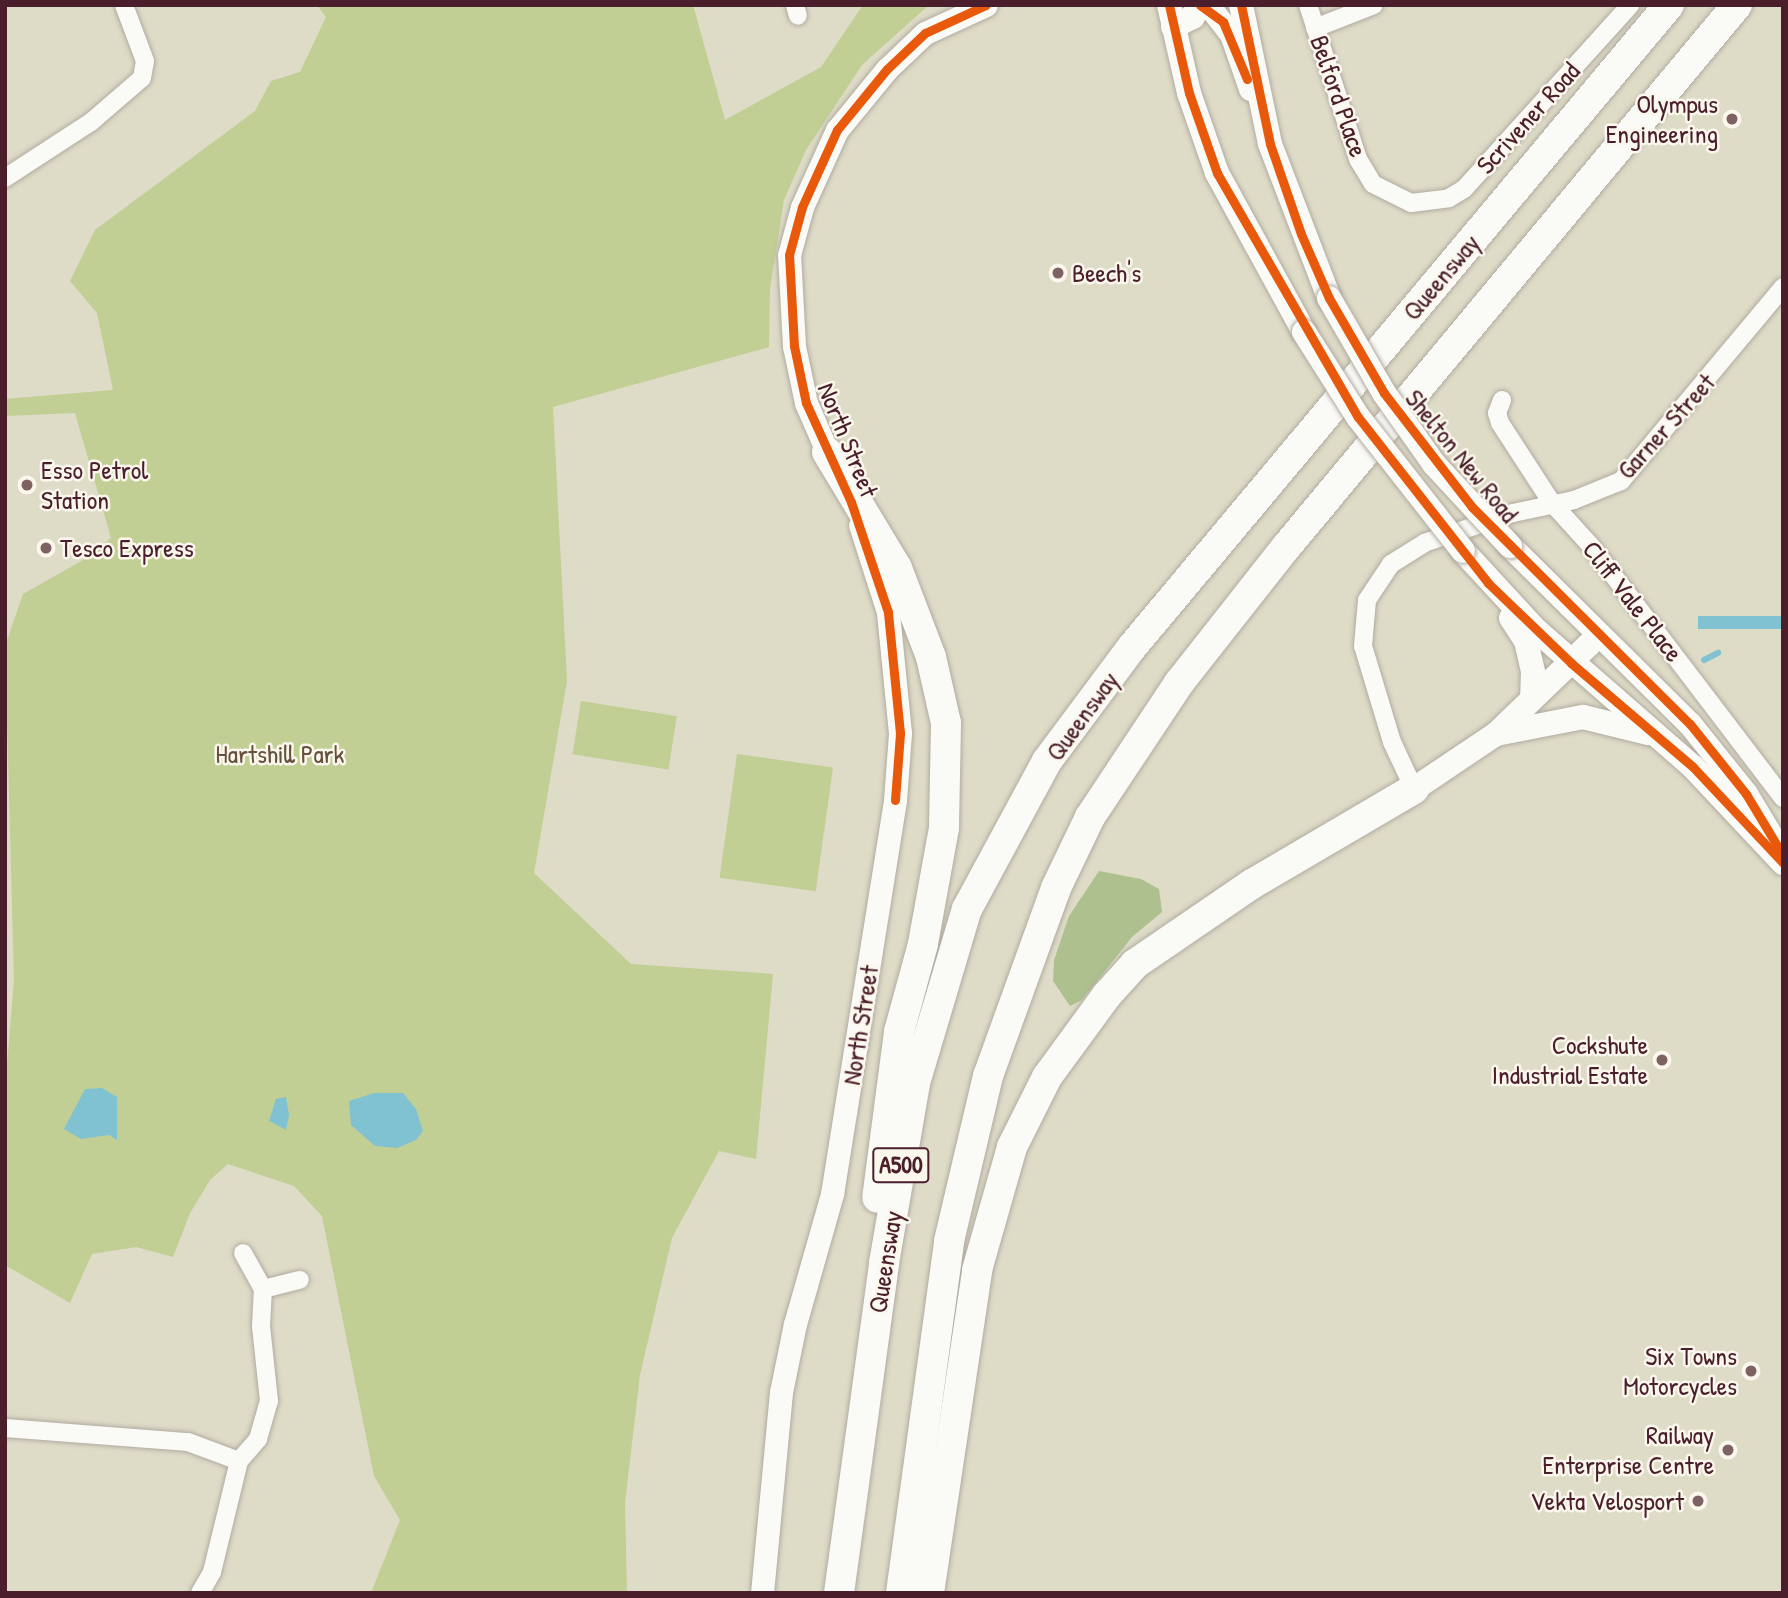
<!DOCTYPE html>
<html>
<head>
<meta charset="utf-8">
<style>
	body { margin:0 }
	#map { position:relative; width:1788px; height:1598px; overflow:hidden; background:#dedbc7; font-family:"Patrick Hand",sans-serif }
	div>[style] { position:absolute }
	.green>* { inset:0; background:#c1ce94; transform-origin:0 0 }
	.forest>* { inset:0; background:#aec08e }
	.water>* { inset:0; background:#80c2d1; transform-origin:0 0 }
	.stream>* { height:6px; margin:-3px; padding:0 3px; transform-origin:3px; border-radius:3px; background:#80c2d1 }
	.roads { filter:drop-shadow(0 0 2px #b1aba0) drop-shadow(0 0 2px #b1aba0) }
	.minor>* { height:18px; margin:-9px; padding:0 9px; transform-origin:9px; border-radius:9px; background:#fafaf7 }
	.tertiary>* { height:23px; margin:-11.5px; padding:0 11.5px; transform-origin:11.5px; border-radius:11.5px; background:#fafaf7 }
	.secondary>* { height:24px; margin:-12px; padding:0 12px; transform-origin:12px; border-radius:12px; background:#fafaf7 }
	.trunk>* { height:30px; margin:-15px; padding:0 15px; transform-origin:15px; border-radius:15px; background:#fafaf7 }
	.bridges { filter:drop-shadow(0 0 2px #b1aba0) drop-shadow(0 0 2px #b1aba0) }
	.secondary-bridge>* { height:24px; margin:-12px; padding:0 12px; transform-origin:12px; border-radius:12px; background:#fafaf7 }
	.cycleway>* { height:9px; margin:-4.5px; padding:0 4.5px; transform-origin:4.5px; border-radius:4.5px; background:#e8590c }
	.dots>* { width:19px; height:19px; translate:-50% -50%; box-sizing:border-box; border:4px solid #fbf7ec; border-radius:50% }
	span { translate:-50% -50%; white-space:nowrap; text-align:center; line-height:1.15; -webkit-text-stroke:5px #fbf7ec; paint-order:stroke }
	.shield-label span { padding:2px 5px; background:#fbf7ec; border:2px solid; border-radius:5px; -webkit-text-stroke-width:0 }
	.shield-label { font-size:24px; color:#4a1f2b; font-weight:700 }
	.street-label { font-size:26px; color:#4a1f2b }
	.poi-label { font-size:26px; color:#4a1f2b }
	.right { translate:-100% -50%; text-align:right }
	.left { translate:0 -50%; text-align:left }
	.park-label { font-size:26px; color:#66513e }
	.frame { position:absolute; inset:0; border:7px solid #4a1f2b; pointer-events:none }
</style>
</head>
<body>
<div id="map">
	<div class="green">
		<div style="clip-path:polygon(317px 5px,693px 5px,725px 120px,821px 67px,863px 5px,929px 5px,862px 65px,806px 150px,784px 200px,770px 289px,769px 347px,553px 407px,567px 681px,534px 873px,631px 964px,773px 974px,756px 1159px,719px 1151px,672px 1238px,640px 1375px,625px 1503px,627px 1593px,371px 1593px,400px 1520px,374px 1476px,322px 1216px,294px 1186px,228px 1164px,210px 1180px,190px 1213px,173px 1257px,136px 1247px,92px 1254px,70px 1303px,5px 1265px,5px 1090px,14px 979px,5px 646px,23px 594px,92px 555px,111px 538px,75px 413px,5px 416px,5px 399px,113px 390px,97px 313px,70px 281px,95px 230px,255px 111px,271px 81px,300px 72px,326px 17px)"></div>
		<div style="left:581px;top:701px;width:97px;height:54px;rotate:9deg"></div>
		<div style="left:737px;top:754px;width:97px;height:125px;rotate:8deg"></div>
	</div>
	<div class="forest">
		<div style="clip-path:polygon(1099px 871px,1141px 879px,1159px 889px,1162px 912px,1132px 937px,1082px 1000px,1070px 1006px,1053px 981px,1054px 960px,1069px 916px)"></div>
	</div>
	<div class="water">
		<div style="left:1783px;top:616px;width:13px;height:85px;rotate:90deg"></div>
		<div style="clip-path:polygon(102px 1088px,117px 1097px,117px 1140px,109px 1135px,81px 1139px,64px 1129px,85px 1089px)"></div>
		<div style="clip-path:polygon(374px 1093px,403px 1093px,416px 1109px,423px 1131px,416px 1140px,397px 1148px,375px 1146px,351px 1125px,349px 1101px)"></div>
		<div style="clip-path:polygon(286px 1097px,289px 1115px,286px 1130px,269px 1121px,276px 1099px)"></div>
	</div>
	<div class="stream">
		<div style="left:1704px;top:660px;width:16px;rotate:-27deg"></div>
	</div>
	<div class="roads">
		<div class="minor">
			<div style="left:795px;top:5px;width:11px;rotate:75deg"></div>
			<div style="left:1308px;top:5px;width:162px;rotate:72deg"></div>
			<div style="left:1358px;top:159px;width:29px;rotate:59deg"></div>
			<div style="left:1373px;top:184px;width:42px;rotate:26.6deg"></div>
			<div style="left:1411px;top:203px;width:38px;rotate:-7deg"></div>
			<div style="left:1449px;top:198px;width:17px;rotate:-31deg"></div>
			<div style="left:1464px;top:189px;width:248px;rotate:-47.9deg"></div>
			<div style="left:1315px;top:28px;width:63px;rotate:-21.3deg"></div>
			<div style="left:5px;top:178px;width:103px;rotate:-33.1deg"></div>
			<div style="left:91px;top:122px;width:67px;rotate:-40.8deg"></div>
			<div style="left:142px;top:78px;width:17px;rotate:-80deg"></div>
			<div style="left:145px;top:61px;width:60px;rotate:-110.6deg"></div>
			<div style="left:1502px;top:400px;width:14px;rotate:111deg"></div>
			<div style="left:1497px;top:413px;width:10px;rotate:73deg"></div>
			<div style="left:1500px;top:423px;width:95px;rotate:57deg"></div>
			<div style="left:1552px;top:503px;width:58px;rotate:47.8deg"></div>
			<div style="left:1591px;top:546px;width:317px;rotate:52.7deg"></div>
			<div style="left:1414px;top:789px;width:52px;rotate:-115.1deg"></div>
			<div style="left:1392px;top:742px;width:100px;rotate:-106.8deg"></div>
			<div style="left:1363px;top:646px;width:46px;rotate:-85deg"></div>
			<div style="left:1367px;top:600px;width:43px;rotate:-56.3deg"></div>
			<div style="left:1391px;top:564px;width:39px;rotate:-32deg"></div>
			<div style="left:1424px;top:543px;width:94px;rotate:-18.6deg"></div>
			<div style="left:1513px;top:513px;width:62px;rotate:-12deg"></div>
			<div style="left:1574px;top:500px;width:51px;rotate:-22deg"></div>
			<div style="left:1621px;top:481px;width:253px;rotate:-50.1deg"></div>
			<div style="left:263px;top:1289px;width:38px;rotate:-14deg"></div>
			<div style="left:5px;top:1428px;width:184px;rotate:4.4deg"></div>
			<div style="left:188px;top:1442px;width:54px;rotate:20.4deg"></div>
			<div style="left:200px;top:1593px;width:24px;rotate:-60deg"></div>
			<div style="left:212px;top:1572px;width:114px;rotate:-76.3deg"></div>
			<div style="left:239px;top:1461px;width:29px;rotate:-49deg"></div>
			<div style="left:258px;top:1439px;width:40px;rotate:-74deg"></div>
			<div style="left:269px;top:1401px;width:75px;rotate:-96.1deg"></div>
			<div style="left:261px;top:1326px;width:37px;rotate:-87deg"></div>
			<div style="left:263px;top:1289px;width:41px;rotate:-119.1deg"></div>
		</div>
		<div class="tertiary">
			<div style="left:1200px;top:5px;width:13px;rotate:23deg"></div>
			<div style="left:1212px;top:10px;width:31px;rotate:52deg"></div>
			<div style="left:1231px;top:34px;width:58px;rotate:70.9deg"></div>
			<div style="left:833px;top:465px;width:68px;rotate:-113.5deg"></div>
			<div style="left:806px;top:403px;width:58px;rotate:-101.9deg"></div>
			<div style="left:794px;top:346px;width:91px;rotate:-93.1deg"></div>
			<div style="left:789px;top:255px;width:50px;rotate:-74.8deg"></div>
			<div style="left:802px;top:207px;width:85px;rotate:-65.6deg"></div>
			<div style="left:837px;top:130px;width:79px;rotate:-50.7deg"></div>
			<div style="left:887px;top:69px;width:52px;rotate:-43.5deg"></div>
			<div style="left:925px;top:33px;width:67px;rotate:-24.7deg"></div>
			<div style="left:762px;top:1593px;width:202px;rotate:-84.6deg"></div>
			<div style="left:781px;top:1392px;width:69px;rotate:-78.4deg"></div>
			<div style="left:795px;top:1324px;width:135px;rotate:-74.1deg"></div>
			<div style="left:832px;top:1194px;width:399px;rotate:-80.9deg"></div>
			<div style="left:895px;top:800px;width:67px;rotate:-85.7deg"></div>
			<div style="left:900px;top:733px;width:122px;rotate:-95.7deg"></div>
			<div style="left:888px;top:612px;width:91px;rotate:-107.8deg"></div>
		</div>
		<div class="secondary">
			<div style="left:1169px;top:5px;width:90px;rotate:77.2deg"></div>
			<div style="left:1189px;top:93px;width:85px;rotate:70.7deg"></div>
			<div style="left:1217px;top:173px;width:181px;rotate:61.3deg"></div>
			<div style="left:1241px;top:5px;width:142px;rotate:78.2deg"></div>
			<div style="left:1270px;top:144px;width:165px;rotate:69deg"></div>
			<div style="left:1173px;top:27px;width:22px;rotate:-27deg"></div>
			<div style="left:1193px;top:17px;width:13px;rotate:-63deg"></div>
			<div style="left:1510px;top:546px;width:253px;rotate:44.7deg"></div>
			<div style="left:1690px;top:724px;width:90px;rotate:51.3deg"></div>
			<div style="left:1746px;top:794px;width:58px;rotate:59deg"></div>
			<div style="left:1463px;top:551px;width:108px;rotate:47.3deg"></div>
			<div style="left:1536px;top:630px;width:208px;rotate:41.1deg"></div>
			<div style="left:1693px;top:767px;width:132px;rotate:46.8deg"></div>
			<div style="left:1511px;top:618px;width:27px;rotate:57deg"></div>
			<div style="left:1526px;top:641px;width:32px;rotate:77deg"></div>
			<div style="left:1533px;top:672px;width:24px;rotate:92deg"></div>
			<div style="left:1496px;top:734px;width:89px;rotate:-11.1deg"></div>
			<div style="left:1583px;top:717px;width:67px;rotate:13.8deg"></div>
			<div style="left:1414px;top:789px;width:99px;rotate:-33.9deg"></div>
			<div style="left:1496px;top:734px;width:141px;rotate:-43.9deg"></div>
		</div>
		<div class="trunk">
			<div style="left:827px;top:452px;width:135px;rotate:58.9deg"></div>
			<div style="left:897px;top:568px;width:95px;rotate:69.1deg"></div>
			<div style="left:931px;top:657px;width:68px;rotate:77.2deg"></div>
			<div style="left:946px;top:723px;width:105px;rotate:91.1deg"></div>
			<div style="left:944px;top:828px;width:118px;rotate:100.3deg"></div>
			<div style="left:923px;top:944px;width:91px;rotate:105.3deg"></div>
			<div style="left:899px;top:1032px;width:167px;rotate:97.5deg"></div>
			<div style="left:839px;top:1593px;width:333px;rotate:-82.2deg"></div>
			<div style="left:884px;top:1263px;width:183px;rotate:-80.2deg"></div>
			<div style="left:915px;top:1083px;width:182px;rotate:-73.4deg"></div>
			<div style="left:967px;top:909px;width:168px;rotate:-61.6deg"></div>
			<div style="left:1047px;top:761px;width:142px;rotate:-53.3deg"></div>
			<div style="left:1132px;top:647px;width:837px;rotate:-50.09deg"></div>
			<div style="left:901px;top:1593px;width:355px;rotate:-82.2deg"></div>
			<div style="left:949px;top:1241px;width:170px;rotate:-76.7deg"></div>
			<div style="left:988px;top:1076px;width:200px;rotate:-70.1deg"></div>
			<div style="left:1056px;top:888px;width:79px;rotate:-64.4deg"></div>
			<div style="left:1090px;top:817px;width:161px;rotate:-56.4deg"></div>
			<div style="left:1179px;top:683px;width:174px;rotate:-51.8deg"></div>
			<div style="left:1287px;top:546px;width:704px;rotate:-50.25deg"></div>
			<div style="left:929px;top:1593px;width:327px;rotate:-81.5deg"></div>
			<div style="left:977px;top:1270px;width:128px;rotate:-74.1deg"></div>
			<div style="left:1012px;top:1147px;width:78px;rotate:-63.4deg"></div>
			<div style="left:1047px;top:1077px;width:102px;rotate:-53.8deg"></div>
			<div style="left:1107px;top:995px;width:42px;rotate:-47.9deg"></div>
			<div style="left:1135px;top:964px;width:142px;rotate:-34.4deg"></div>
			<div style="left:1252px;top:884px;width:188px;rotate:-30.4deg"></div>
		</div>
	</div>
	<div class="bridges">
		<div class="secondary-bridge">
			<div style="left:1329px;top:298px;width:110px;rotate:59.9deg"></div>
			<div style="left:1384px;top:393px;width:87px;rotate:54.8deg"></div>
			<div style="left:1434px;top:464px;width:112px;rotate:47.2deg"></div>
			<div style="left:1304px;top:332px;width:101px;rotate:57.6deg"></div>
			<div style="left:1358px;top:417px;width:170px;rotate:51.9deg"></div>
		</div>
	</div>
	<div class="cycleway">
		<div style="left:1169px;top:5px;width:90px;rotate:77.2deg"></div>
		<div style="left:1189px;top:93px;width:85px;rotate:70.7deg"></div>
		<div style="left:1217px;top:173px;width:282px;rotate:60deg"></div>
		<div style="left:1358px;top:417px;width:211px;rotate:51.9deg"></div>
		<div style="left:1488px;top:583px;width:115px;rotate:43.9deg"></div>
		<div style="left:1571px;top:663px;width:160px;rotate:40.4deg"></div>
		<div style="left:1693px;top:767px;width:132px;rotate:46.8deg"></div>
		<div style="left:1200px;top:5px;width:29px;rotate:36deg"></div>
		<div style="left:1223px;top:22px;width:62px;rotate:67.2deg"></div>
		<div style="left:1241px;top:5px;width:142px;rotate:78.2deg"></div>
		<div style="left:1270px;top:144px;width:95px;rotate:71deg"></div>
		<div style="left:1301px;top:234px;width:70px;rotate:66.4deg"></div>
		<div style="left:1329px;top:298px;width:110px;rotate:59.9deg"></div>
		<div style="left:1384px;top:393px;width:144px;rotate:52.3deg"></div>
		<div style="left:1472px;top:507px;width:308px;rotate:44.9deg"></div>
		<div style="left:1690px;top:724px;width:90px;rotate:51.3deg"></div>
		<div style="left:1746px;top:794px;width:68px;rotate:58.9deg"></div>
		<div style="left:895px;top:800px;width:67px;rotate:-85.7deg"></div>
		<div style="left:900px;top:733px;width:122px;rotate:-95.7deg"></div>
		<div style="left:888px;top:612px;width:116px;rotate:-108.6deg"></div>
		<div style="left:851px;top:502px;width:109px;rotate:-114.4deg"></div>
		<div style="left:806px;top:403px;width:58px;rotate:-101.9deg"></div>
		<div style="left:794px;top:346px;width:91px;rotate:-93.1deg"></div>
		<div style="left:789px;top:255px;width:50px;rotate:-74.8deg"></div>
		<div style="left:802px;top:207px;width:85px;rotate:-65.6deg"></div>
		<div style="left:837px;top:130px;width:79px;rotate:-50.7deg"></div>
		<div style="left:887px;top:69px;width:52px;rotate:-43.5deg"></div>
		<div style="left:925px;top:33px;width:67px;rotate:-24.7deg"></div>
	</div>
	<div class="dots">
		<div style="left:1732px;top:119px;background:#7e6162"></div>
		<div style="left:1058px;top:273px;background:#7e6162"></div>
		<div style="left:27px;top:485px;background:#7e6162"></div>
		<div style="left:46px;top:548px;background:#7e6162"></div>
		<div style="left:1662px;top:1060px;background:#7e6162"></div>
		<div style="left:1751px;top:1371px;background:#7e6162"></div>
		<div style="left:1728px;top:1450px;background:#7e6162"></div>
		<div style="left:1698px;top:1501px;background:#7e6162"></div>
	</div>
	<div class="shield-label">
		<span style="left:901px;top:1165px">A500</span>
	</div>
	<div class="street-label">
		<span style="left:1339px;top:96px;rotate:71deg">Belford Place</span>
		<span style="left:1528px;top:118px;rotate:-48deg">Scrivener Road</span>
		<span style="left:1441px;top:277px;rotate:-50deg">Queensway</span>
		<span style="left:1666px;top:426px;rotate:-48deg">Garner Street</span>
		<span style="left:848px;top:440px;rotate:68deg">North Street</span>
		<span style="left:1462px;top:456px;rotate:51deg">Shelton New Road</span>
		<span style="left:1633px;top:601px;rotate:52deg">Cliff Vale Place</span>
		<span style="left:1082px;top:716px;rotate:-54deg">Queensway</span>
		<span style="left:860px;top:1025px;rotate:-81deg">North Street</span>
		<span style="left:885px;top:1262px;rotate:-81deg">Queensway</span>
	</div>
	<div class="poi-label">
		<span class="right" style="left:1718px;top:119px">Olympus<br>Engineering</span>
		<span class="left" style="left:1072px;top:273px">Beech's</span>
		<span class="left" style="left:41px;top:485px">Esso Petrol<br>Station</span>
		<span class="left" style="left:60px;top:548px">Tesco Express</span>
		<span class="right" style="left:1648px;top:1060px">Cockshute<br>Industrial Estate</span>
		<span class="right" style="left:1737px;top:1371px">Six Towns<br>Motorcycles</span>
		<span class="right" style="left:1714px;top:1450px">Railway<br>Enterprise Centre</span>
		<span class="right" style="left:1684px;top:1501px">Vekta Velosport</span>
	</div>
	<div class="park-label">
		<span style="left:280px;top:754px">Hartshill Park</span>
	</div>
	<div class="frame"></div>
</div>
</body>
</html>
